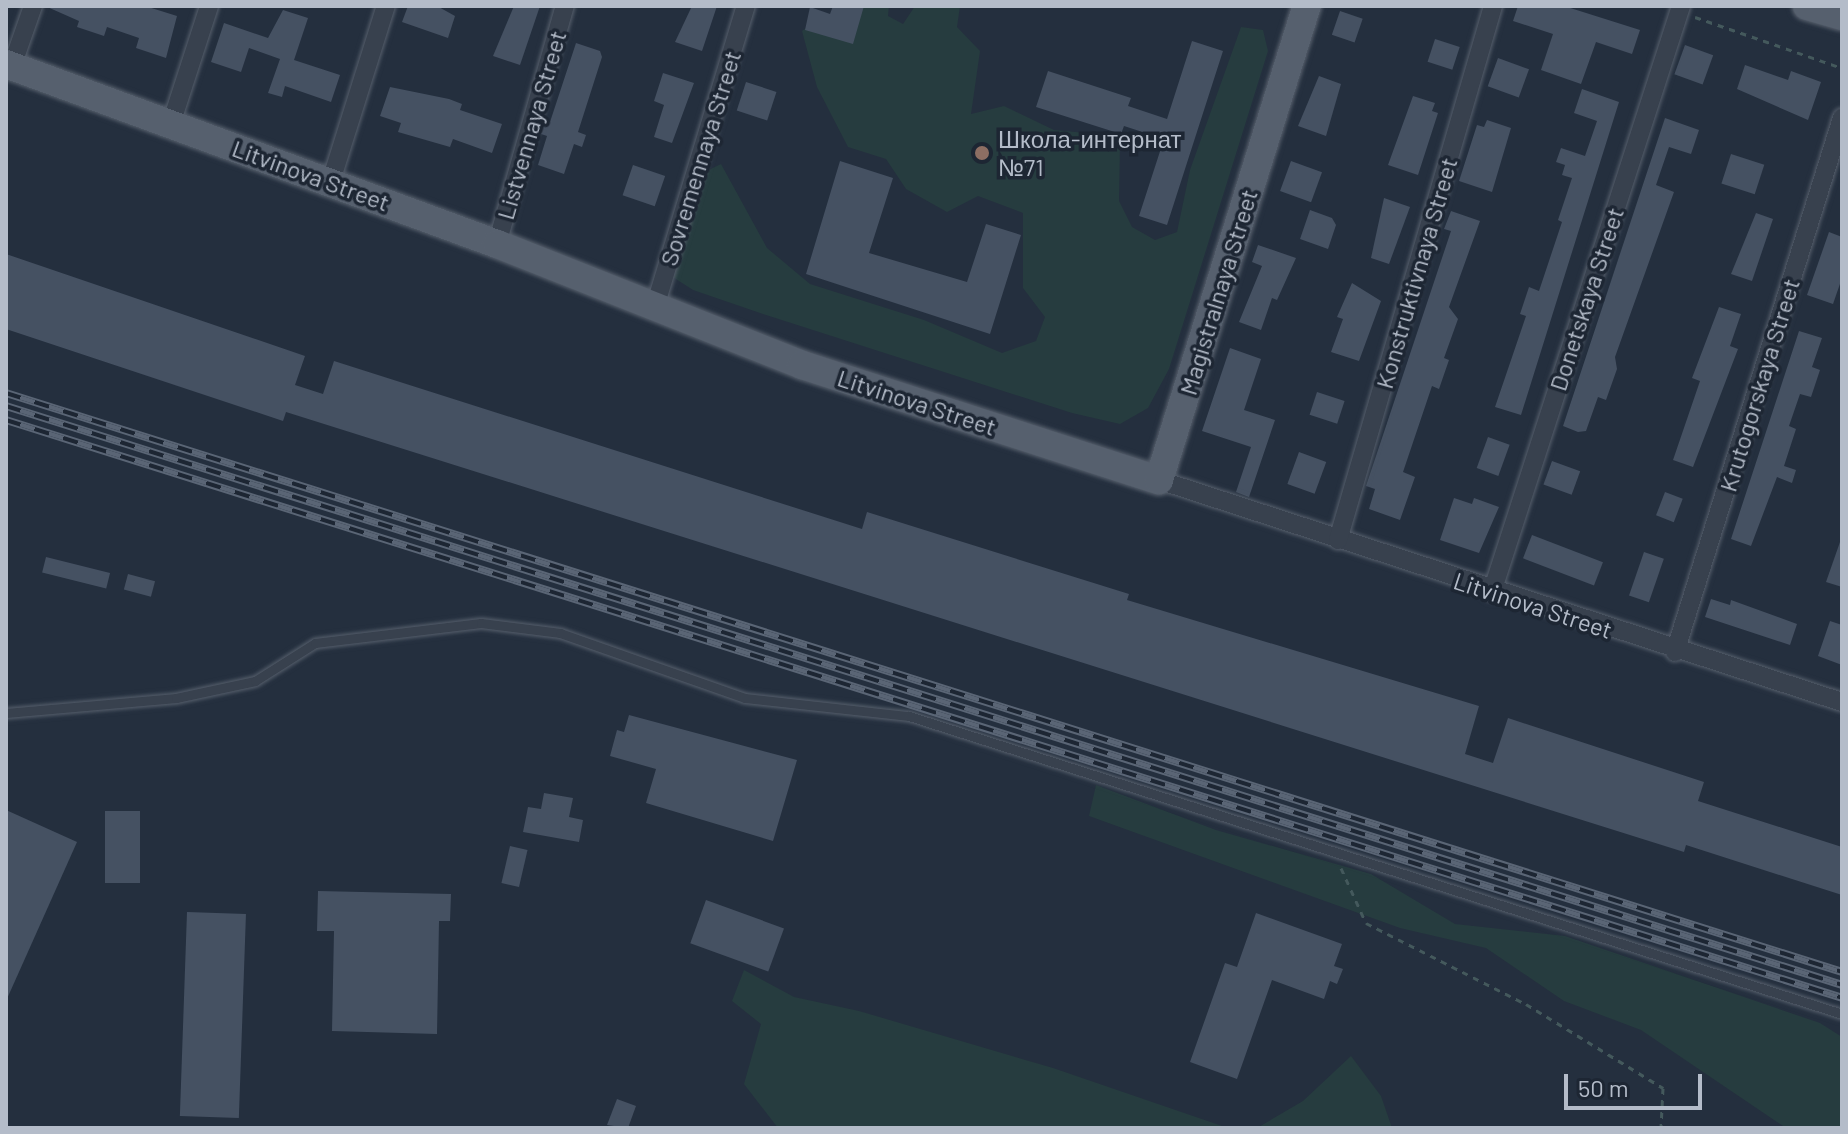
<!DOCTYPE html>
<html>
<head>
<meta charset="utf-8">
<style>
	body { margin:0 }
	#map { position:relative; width:1848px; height:1134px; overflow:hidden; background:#242f3e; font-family:Barlow,sans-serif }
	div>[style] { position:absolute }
	.green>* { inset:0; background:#263c3f }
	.building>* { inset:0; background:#455162; transform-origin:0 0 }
	.path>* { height:3px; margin-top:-1.5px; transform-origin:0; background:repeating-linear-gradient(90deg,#44595c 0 6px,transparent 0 12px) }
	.roads { filter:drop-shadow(0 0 2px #565f6c) drop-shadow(0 0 2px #565f6c) }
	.service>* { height:9px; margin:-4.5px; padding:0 4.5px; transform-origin:4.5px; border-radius:4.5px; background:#38414e }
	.minor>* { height:18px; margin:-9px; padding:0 9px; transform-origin:9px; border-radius:9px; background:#38414e }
	.primary>* { height:28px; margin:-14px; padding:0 14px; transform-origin:14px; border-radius:14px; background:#56606e }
	.rail>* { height:8px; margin-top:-4px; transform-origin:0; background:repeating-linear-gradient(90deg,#1d2633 0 15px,#5a6575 0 30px); box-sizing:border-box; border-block:2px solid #5a6575 }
	.dots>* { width:22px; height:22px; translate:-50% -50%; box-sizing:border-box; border:4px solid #1d2633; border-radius:50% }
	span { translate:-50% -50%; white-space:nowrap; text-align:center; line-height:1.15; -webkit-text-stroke:7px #1d2633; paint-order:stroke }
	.street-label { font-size:24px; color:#b4bcc9 }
	.poi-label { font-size:24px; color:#b4bcc9 }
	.left { translate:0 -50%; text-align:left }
	.frame { position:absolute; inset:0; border:8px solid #b4bcc9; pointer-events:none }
	.scale { position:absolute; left:1564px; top:1074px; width:138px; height:36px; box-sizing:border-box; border:4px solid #b4bcc9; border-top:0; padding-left:10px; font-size:24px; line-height:28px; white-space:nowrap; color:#b4bcc9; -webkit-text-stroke:6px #1d2633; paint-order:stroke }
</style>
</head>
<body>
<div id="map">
	<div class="green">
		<div style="clip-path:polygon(854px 6px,889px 6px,888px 16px,903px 24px,915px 6px,960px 6px,957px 27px,980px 51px,971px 114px,1004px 106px,1054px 130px,1097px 134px,1120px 145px,1119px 201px,1132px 227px,1155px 240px,1177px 232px,1190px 170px,1241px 27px,1263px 30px,1268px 51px,1169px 369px,1148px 408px,1120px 424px,1072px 413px,763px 314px,693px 290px,665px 272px,698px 175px,721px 164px,767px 248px,810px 284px,924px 320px,1002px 353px,1036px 341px,1045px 317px,1023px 288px,1023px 213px,978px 196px,947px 212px,906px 189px,886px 159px,848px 147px,817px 87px,802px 31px,820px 17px,842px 25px)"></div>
		<div style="clip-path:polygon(1096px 785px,1216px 830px,1371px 874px,1455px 924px,1565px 936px,1820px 1023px,1842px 1037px,1842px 1128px,1786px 1128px,1641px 1030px,1564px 1001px,1486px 948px,1400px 928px,1089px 816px)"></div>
		<div style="clip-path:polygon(744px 970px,794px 997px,859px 1011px,1053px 1068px,1228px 1128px,778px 1128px,744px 1084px,761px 1024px,732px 1001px)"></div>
		<div style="clip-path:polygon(1351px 1056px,1381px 1096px,1392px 1128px,1257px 1128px,1303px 1101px)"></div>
	</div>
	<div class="building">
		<div style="clip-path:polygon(45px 6px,145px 6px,177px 16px,166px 58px,136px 48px,139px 38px,107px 27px,104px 36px,77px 27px,79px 21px)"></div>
		<div style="clip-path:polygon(408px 6px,437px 6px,455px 16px,448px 38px,402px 22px)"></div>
		<div style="clip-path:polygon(514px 6px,540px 6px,520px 65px,493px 56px)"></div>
		<div style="clip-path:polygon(692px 6px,717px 6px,702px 51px,675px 42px)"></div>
		<div style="clip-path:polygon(833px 6px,864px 6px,853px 44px,805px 30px,810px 7px,830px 14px)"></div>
		<div style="clip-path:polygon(1518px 6px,1564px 6px,1640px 30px,1632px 54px,1596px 42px,1581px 84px,1541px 70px,1553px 34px,1513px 21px)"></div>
		<div style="clip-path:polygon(283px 10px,308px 18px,294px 60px,340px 75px,331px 102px,285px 86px,282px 97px,268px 93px,280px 59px,249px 48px,241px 72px,211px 62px,224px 23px,268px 38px)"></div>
		<div style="left:1340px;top:11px;width:24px;height:25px;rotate:19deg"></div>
		<div style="left:1435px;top:39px;width:26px;height:24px;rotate:18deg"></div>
		<div style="clip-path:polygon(1192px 41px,1223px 51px,1167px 225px,1139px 216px,1164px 139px,1124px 126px,1121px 134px,1036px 107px,1048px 71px,1131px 98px,1128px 106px,1167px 119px)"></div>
		<div style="clip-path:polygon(576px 43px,600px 51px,602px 57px,578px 132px,586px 135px,582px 147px,574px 144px,564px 174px,538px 165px,547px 136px,541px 134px,545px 121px,550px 122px)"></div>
		<div style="left:1685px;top:45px;width:30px;height:31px;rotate:20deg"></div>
		<div style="left:1498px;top:58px;width:33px;height:30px;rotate:20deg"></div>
		<div style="clip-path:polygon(1745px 65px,1788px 80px,1791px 71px,1821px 82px,1808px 120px,1737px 89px)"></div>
		<div style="clip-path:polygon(663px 73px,694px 83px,672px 143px,654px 137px,664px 105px,654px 101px)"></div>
		<div style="clip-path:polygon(1319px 76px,1341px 84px,1326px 136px,1298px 126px)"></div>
		<div style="left:746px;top:82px;width:32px;height:30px;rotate:18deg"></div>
		<div style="clip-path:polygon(390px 87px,449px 99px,462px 104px,460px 110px,502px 124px,492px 153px,453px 139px,450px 147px,398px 132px,401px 123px,380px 116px)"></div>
		<div style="clip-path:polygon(1582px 89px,1619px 102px,1521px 415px,1495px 407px,1526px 316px,1520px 314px,1529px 287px,1539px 291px,1562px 222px,1558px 220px,1572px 178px,1562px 175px,1565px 165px,1556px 162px,1561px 148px,1585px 156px,1597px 121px,1574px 113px)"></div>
		<div style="clip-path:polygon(1413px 96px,1435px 103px,1432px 111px,1438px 113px,1418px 175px,1388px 165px)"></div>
		<div style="clip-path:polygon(1665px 118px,1699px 130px,1691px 154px,1669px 147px,1656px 185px,1674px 192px,1615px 357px,1617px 369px,1606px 400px,1598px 397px,1586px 431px,1578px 432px,1563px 426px)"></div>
		<div style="clip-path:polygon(1487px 120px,1511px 128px,1492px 192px,1459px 181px,1477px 125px,1484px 127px)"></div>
		<div style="left:1731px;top:154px;width:35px;height:31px;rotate:18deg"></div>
		<div style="clip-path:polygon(840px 161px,893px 178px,869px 253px,967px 282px,986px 224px,1021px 235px,990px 334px,806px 274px)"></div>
		<div style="left:1291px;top:161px;width:33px;height:32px;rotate:20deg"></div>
		<div style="left:633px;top:165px;width:34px;height:32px;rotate:19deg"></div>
		<div style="clip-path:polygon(1384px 198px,1410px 207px,1389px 264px,1371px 258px)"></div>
		<div style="clip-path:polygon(1310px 210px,1332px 218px,1336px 225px,1328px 249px,1300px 239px)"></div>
		<div style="clip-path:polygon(1451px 211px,1480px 221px,1449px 307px,1458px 319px,1444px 358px,1449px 360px,1439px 389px,1432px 386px,1403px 472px,1415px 477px,1400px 520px,1369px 509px,1375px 489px,1366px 486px,1451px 231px,1444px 229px)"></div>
		<div style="clip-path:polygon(1756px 213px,1773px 219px,1752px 281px,1731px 274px)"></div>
		<div style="clip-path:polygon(1829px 232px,1842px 237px,1842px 278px,1833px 304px,1807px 295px)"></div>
		<div style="clip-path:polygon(1258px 245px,1296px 258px,1277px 300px,1272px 298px,1261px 330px,1239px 322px,1262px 266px,1252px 262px)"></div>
		<div style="clip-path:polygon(6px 254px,305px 356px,295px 385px,323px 394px,334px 361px,862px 529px,867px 512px,1129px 594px,1127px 600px,1479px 706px,1465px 754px,1493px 763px,1508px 718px,1704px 782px,1698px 801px,1842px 847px,1842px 895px,1686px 845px,1684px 852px,286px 412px,283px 421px,6px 329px)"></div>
		<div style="clip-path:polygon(1352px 283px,1381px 301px,1359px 361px,1331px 352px,1343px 319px,1337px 317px)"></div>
		<div style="clip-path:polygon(1719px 307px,1741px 314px,1730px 346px,1738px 349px,1693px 467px,1673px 460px,1700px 381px,1692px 378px)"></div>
		<div style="clip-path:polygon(1799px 331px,1822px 338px,1812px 367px,1820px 370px,1811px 397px,1800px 394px,1789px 426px,1796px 429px,1784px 466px,1796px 470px,1792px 483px,1777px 477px,1751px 546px,1731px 539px)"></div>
		<div style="clip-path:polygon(1230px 348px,1261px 359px,1244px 410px,1275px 420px,1249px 497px,1236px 492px,1251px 447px,1202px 431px)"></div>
		<div style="left:1317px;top:392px;width:29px;height:24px;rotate:18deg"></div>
		<div style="left:1488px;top:437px;width:23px;height:33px;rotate:20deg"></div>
		<div style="left:1299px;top:452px;width:29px;height:34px;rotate:20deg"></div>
		<div style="left:1552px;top:461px;width:30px;height:25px;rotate:20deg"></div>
		<div style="left:1665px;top:492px;width:19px;height:25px;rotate:21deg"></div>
		<div style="clip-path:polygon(1454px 498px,1472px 504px,1474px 498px,1499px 507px,1479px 553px,1440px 540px)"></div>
		<div style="left:1532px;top:535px;width:76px;height:25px;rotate:21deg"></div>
		<div style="clip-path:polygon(1840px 542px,1842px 543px,1842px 587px,1826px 582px)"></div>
		<div style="left:1644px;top:552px;width:21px;height:46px;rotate:19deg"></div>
		<div style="left:46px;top:557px;width:66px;height:16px;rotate:14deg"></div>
		<div style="left:128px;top:574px;width:28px;height:16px;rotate:15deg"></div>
		<div style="clip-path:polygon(1711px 599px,1730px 605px,1731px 600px,1797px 624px,1790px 645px,1705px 617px)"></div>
		<div style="clip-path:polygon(1830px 621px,1842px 625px,1842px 665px,1818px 656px)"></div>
		<div style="clip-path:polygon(629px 715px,797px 760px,773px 841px,646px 803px,656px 769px,610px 756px,617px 730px,624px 732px)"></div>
		<div style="clip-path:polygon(544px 793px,573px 798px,569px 817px,583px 820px,579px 842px,523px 832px,528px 807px,541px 809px)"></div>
		<div style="clip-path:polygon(6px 810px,77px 842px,6px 1001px)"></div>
		<div style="left:105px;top:811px;width:35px;height:72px"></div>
		<div style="left:510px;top:846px;width:18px;height:38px;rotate:13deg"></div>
		<div style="clip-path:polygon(318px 891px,451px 894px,450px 921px,439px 921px,437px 1034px,332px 1031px,334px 931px,317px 931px)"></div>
		<div style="left:706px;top:900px;width:83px;height:46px;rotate:20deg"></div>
		<div style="left:187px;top:912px;width:59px;height:204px;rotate:2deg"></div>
		<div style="clip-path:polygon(1256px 913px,1342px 944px,1334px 966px,1343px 969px,1337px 984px,1330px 981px,1324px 999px,1272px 980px,1237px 1079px,1190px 1062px,1225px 963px,1237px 967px)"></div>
		<div style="clip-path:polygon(617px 1099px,636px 1106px,628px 1128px,607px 1125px)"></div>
	</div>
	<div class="path">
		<div style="left:1695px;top:17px;width:156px;rotate:19.1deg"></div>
		<div style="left:1341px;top:868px;width:60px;rotate:65.6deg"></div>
		<div style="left:1366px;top:923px;width:179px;rotate:26.9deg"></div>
		<div style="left:1526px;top:1004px;width:161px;rotate:31.5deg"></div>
		<div style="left:1663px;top:1088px;width:40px;rotate:92.9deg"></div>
	</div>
	<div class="roads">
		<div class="service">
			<div style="left:6px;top:713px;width:171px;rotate:-5deg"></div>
			<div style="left:176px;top:698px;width:81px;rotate:-12.1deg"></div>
			<div style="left:255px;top:681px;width:71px;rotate:-32.3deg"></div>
			<div style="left:315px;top:643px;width:167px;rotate:-6.9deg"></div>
			<div style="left:481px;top:623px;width:80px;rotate:7.2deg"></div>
			<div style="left:560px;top:633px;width:196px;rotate:19.4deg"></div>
			<div style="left:745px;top:698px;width:165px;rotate:6.3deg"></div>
			<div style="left:909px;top:716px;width:979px;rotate:17.71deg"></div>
		</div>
		<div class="minor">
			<div style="left:12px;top:66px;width:64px;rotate:-70.7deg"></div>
			<div style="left:171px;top:124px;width:124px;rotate:-72.1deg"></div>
			<div style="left:331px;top:181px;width:183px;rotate:-72.6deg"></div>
			<div style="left:497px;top:244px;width:248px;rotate:-74.1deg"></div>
			<div style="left:654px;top:310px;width:318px;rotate:-73.2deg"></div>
			<div style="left:1159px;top:480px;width:718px;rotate:18.01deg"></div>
			<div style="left:1338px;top:540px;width:556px;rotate:-73.81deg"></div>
			<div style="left:1492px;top:592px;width:616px;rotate:-72.12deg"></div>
			<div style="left:1675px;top:652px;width:560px;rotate:-72.63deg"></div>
		</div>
		<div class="primary">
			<div style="left:1807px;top:6px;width:36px;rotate:16deg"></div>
			<div style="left:6px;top:64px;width:523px;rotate:20.13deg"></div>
			<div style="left:497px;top:244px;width:328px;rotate:21.6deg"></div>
			<div style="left:802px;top:365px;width:375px;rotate:17.9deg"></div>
			<div style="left:1159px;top:480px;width:497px;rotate:-72.7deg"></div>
		</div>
	</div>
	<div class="rail">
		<div style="left:6px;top:393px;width:1925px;rotate:17.5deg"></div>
		<div style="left:6px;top:406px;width:1925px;rotate:17.5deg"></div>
		<div style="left:6px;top:420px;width:1925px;rotate:17.47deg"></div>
	</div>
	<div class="dots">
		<div style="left:982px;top:153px;background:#8d6e63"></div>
	</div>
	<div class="street-label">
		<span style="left:531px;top:125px;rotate:-74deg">Listvennaya Street</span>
		<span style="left:700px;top:158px;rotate:-73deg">Sovremennaya Street</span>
		<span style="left:311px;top:175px;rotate:20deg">Litvinova Street</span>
		<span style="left:1416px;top:273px;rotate:-74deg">Konstruktivnaya Street</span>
		<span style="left:1218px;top:292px;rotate:-73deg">Magistralnaya Street</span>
		<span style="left:1586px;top:299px;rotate:-72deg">Donetskaya Street</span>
		<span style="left:1759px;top:385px;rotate:-73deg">Krutogorskaya Street</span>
		<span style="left:917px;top:402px;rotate:18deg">Litvinova Street</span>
		<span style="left:1533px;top:605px;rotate:18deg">Litvinova Street</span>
	</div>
	<div class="poi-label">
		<span class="left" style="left:998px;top:153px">Школа-интернат<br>№71</span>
	</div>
	<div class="frame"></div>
	<div class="scale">50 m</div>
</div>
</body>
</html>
